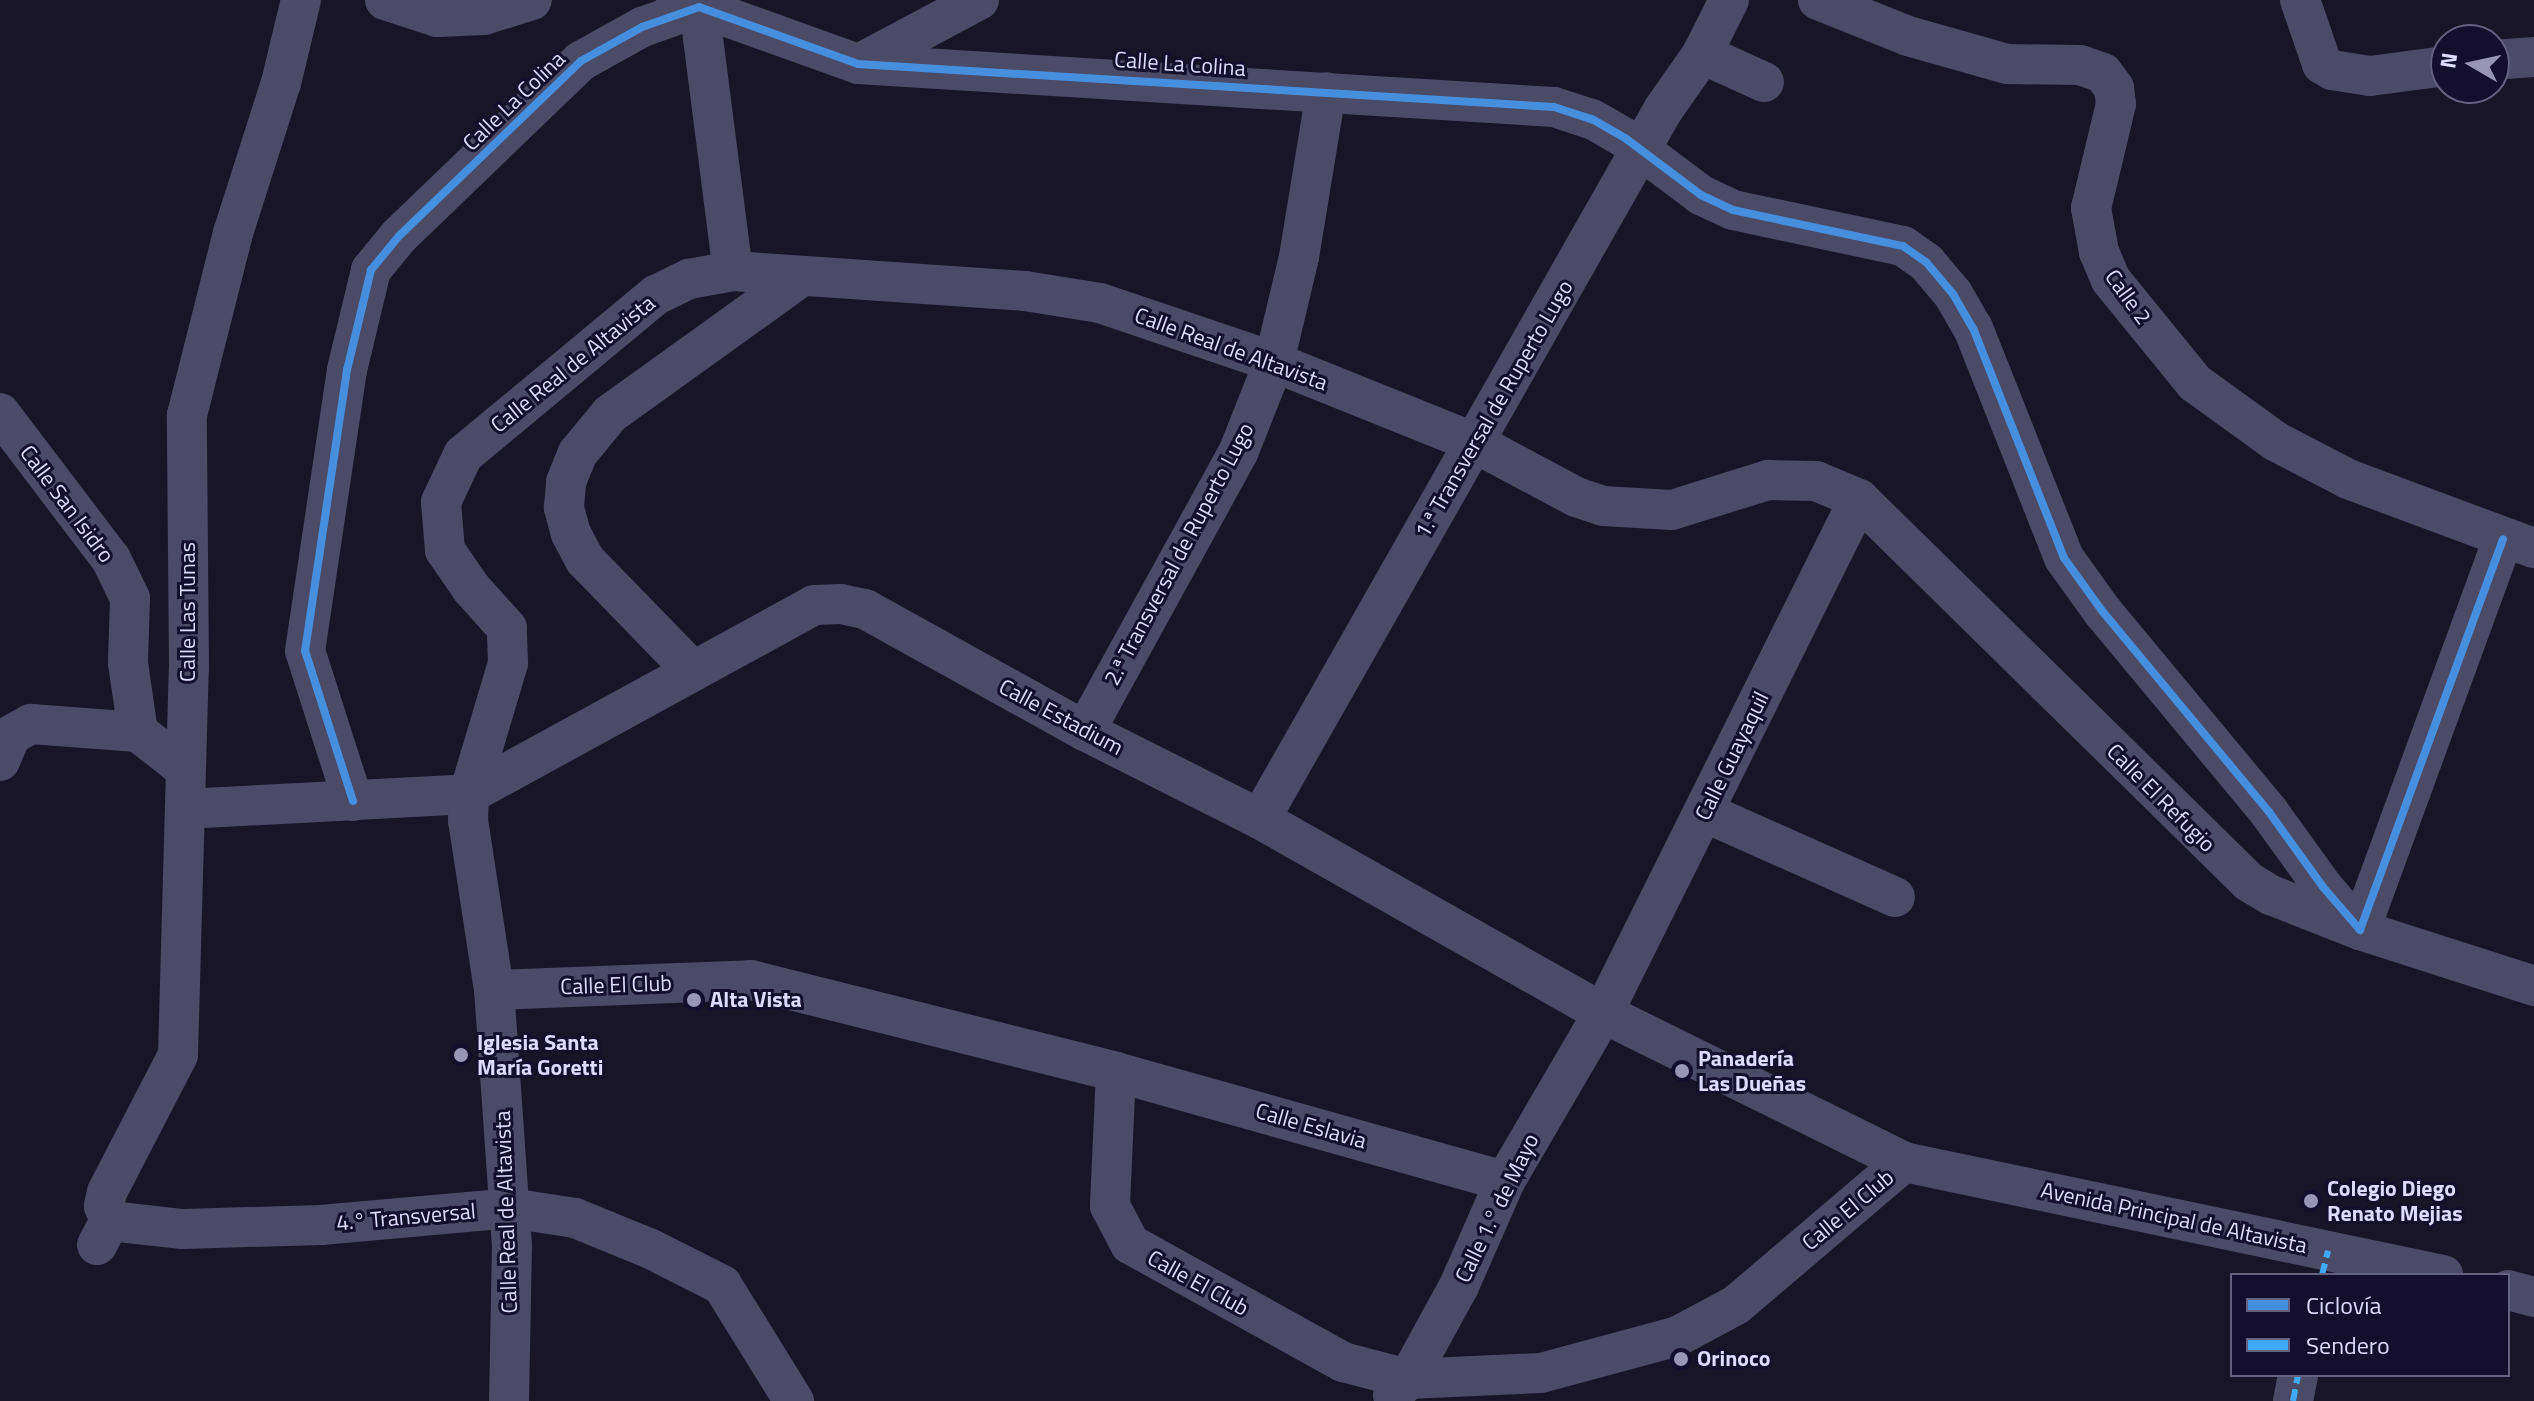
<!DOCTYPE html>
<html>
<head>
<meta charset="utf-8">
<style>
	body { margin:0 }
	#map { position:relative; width:2534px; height:1401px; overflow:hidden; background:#181626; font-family:"Titillium Web",sans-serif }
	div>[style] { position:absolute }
	.minor>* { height:40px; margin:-20px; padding:0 20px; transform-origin:20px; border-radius:20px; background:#4b4a67 }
	.quiet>* { height:6px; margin-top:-3px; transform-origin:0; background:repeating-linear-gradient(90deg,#3fa9f5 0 12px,transparent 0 18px) }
	.cycleway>* { height:8px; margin:-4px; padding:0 4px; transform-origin:4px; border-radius:4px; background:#468fdf }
	.dots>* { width:22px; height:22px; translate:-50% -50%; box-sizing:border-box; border:4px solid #130f2d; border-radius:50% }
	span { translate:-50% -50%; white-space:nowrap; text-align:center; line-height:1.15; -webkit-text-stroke:6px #130f2d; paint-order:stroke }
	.street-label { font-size:22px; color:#dedbff }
	.poi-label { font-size:22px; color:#dedbff; font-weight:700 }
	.left { translate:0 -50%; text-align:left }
	.legend { position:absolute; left:2230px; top:1273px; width:280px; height:104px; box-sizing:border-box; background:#130f2d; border:2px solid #646181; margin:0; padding:10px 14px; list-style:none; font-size:24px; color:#dedbff }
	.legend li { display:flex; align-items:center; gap:16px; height:40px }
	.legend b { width:40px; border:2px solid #646181 }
	.north { position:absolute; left:2430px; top:24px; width:80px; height:80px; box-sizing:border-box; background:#130f2d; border:2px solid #646181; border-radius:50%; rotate:279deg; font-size:22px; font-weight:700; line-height:32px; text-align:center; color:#dedbff }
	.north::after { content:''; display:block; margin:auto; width:28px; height:36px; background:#9996b3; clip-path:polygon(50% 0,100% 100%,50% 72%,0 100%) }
</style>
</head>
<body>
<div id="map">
	<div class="minor">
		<div style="left:385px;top:0;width:55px;rotate:18.1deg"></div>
		<div style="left:437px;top:17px;width:47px;rotate:-2.4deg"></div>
		<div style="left:484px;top:15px;width:50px;rotate:-17.4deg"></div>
		<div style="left:1818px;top:0;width:97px;rotate:21.8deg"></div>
		<div style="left:1908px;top:36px;width:103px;rotate:15.8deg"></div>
		<div style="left:2007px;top:64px;width:73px;rotate:0.8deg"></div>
		<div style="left:2080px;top:65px;width:24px;rotate:19deg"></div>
		<div style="left:2103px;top:73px;width:19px;rotate:54deg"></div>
		<div style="left:2114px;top:88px;width:16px;rotate:83deg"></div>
		<div style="left:2116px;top:104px;width:107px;rotate:103.5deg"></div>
		<div style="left:2091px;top:208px;width:45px;rotate:79.7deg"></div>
		<div style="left:2099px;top:252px;width:30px;rotate:67deg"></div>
		<div style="left:2111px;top:280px;width:133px;rotate:50.8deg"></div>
		<div style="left:2195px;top:383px;width:99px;rotate:35.9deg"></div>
		<div style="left:2275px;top:441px;width:82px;rotate:27.5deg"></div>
		<div style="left:2348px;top:479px;width:198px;rotate:20.4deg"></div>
		<div style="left:2300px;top:0;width:68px;rotate:71deg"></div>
		<div style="left:2322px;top:64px;width:12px;rotate:31deg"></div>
		<div style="left:2332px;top:70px;width:38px;rotate:9deg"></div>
		<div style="left:2370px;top:76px;width:77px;rotate:-7.5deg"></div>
		<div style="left:676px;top:2px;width:24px;rotate:12deg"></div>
		<div style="left:699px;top:7px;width:266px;rotate:82.7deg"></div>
		<div style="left:1702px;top:54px;width:68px;rotate:24.3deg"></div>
		<div style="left:2494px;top:60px;width:40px;rotate:-4.3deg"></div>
		<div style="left:859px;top:64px;width:136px;rotate:-28.1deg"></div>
		<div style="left:0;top:413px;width:183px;rotate:52.8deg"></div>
		<div style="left:111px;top:559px;width:43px;rotate:64deg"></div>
		<div style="left:130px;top:598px;width:65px;rotate:91.8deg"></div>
		<div style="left:128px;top:663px;width:70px;rotate:81.8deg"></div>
		<div style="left:138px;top:732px;width:58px;rotate:38deg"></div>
		<div style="left:693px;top:671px;width:155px;rotate:-134.2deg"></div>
		<div style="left:585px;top:560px;width:30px;rotate:-118deg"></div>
		<div style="left:571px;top:534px;width:28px;rotate:-105deg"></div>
		<div style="left:564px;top:507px;width:25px;rotate:-85deg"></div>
		<div style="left:566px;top:482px;width:31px;rotate:-68deg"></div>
		<div style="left:578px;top:453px;width:50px;rotate:-50.6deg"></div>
		<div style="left:610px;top:414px;width:236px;rotate:-35.7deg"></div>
		<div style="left:1085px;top:731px;width:317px;rotate:-61.2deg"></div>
		<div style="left:1238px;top:453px;width:98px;rotate:-68.4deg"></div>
		<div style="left:1274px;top:362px;width:108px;rotate:-76.6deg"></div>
		<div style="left:1299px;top:257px;width:167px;rotate:-80.7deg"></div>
		<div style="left:0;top:761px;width:28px;rotate:-67deg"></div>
		<div style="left:11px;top:735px;width:23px;rotate:-29deg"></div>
		<div style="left:31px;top:724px;width:107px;rotate:4.3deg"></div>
		<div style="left:353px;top:801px;width:157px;rotate:-107.7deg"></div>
		<div style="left:305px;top:651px;width:284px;rotate:-81.5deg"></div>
		<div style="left:347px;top:370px;width:103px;rotate:-76.5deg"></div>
		<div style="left:371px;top:270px;width:44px;rotate:-50.5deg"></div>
		<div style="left:399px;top:236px;width:252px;rotate:-43.9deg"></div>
		<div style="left:581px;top:61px;width:70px;rotate:-29.1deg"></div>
		<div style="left:642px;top:27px;width:60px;rotate:-19.3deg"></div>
		<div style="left:699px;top:7px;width:169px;rotate:19.7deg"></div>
		<div style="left:858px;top:64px;width:697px;rotate:3.54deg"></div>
		<div style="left:1554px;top:107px;width:40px;rotate:18deg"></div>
		<div style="left:1592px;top:119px;width:38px;rotate:30deg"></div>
		<div style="left:1625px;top:138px;width:95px;rotate:36.9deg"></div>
		<div style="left:1701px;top:195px;width:35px;rotate:25deg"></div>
		<div style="left:1733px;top:210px;width:174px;rotate:12deg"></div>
		<div style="left:1903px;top:246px;width:28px;rotate:35deg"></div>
		<div style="left:1926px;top:262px;width:42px;rotate:49.8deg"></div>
		<div style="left:1953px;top:294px;width:39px;rotate:60deg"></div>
		<div style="left:1973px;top:328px;width:247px;rotate:68.4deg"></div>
		<div style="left:2064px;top:558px;width:67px;rotate:54.2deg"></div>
		<div style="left:2103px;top:612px;width:260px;rotate:50.3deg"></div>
		<div style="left:2269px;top:812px;width:92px;rotate:54.2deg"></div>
		<div style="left:2323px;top:887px;width:57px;rotate:49.3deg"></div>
		<div style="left:2360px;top:930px;width:416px;rotate:-69.9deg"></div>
		<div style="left:185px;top:809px;width:284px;rotate:-3deg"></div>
		<div style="left:469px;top:794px;width:393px;rotate:-28.7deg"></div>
		<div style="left:814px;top:605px;width:27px;rotate:-2deg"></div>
		<div style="left:841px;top:604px;width:25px;rotate:12deg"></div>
		<div style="left:865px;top:609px;width:252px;rotate:29deg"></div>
		<div style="left:1085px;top:731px;width:196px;rotate:26.7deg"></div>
		<div style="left:1260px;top:819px;width:394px;rotate:29.5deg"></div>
		<div style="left:1603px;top:1013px;width:336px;rotate:26.3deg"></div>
		<div style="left:1904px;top:1162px;width:551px;rotate:11.84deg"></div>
		<div style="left:1704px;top:812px;width:209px;rotate:24deg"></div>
		<div style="left:1260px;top:819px;width:816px;rotate:-60.39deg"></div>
		<div style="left:1663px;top:110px;width:68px;rotate:-55.1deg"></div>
		<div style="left:1702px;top:54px;width:60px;rotate:-63.4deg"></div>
		<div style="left:494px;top:990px;width:257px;rotate:-2.2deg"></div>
		<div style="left:751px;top:980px;width:376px;rotate:14.1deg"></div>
		<div style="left:1116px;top:1072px;width:404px;rotate:15.7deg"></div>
		<div style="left:1116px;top:1072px;width:134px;rotate:92.6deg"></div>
		<div style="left:1110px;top:1206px;width:43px;rotate:62.2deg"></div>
		<div style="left:1130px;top:1244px;width:244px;rotate:29deg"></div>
		<div style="left:1343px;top:1362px;width:67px;rotate:14.7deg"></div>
		<div style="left:1408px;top:1379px;width:133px;rotate:-2.6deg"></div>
		<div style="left:1541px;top:1373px;width:142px;rotate:-15.1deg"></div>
		<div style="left:1678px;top:1336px;width:66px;rotate:-28.1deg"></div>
		<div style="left:1736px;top:1305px;width:221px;rotate:-40.4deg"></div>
		<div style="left:110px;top:1221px;width:16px;rotate:-112deg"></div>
		<div style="left:104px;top:1206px;width:14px;rotate:-78deg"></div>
		<div style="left:107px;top:1192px;width:154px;rotate:-62.6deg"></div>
		<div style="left:178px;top:1055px;width:387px;rotate:-88.4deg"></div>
		<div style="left:189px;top:668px;width:253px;rotate:-90.5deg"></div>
		<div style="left:187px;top:415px;width:188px;rotate:-75.8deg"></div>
		<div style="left:233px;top:233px;width:157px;rotate:-72.3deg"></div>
		<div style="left:281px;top:83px;width:85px;rotate:-76.5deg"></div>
		<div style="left:97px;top:1245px;width:27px;rotate:-62deg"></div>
		<div style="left:110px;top:1221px;width:73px;rotate:6.3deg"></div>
		<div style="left:183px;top:1229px;width:138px;rotate:-1.7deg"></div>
		<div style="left:321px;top:1225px;width:190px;rotate:-5.1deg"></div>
		<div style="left:510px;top:1208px;width:66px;rotate:8.7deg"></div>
		<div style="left:575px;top:1218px;width:82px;rotate:22.2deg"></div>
		<div style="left:651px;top:1249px;width:80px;rotate:26.9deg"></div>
		<div style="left:722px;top:1285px;width:137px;rotate:58.2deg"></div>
		<div style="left:2508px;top:1290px;width:27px;rotate:15deg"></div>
		<div style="left:1393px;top:1395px;width:22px;rotate:-47deg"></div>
		<div style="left:1408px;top:1379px;width:106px;rotate:-61.3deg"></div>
		<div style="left:1459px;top:1286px;width:115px;rotate:-66.3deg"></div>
		<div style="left:1505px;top:1181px;width:194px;rotate:-59.7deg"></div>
		<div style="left:1603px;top:1013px;width:574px;rotate:-63.52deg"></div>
		<div style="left:509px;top:1401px;width:155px;rotate:-88.9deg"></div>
		<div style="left:512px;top:1246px;width:257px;rotate:-94deg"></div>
		<div style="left:494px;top:990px;width:171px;rotate:-98.7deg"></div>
		<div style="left:468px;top:821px;width:27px;rotate:-88deg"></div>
		<div style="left:469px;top:794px;width:137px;rotate:-73.4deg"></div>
		<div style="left:508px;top:663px;width:35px;rotate:-92deg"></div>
		<div style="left:507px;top:628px;width:54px;rotate:-132deg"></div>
		<div style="left:471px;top:588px;width:46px;rotate:-124.4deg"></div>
		<div style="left:445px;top:550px;width:48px;rotate:-94.8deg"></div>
		<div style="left:441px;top:502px;width:52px;rotate:-64.9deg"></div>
		<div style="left:463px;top:455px;width:251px;rotate:-39.7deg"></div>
		<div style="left:656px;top:295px;width:37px;rotate:-26deg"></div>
		<div style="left:689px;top:279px;width:45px;rotate:-10.3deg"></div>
		<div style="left:733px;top:271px;width:293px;rotate:3.9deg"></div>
		<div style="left:1025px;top:291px;width:76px;rotate:9.1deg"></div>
		<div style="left:1100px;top:303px;width:184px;rotate:18.7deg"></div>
		<div style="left:1274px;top:362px;width:217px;rotate:21.9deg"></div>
		<div style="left:1475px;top:443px;width:115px;rotate:28.1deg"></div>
		<div style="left:1576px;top:497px;width:28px;rotate:18deg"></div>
		<div style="left:1603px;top:506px;width:69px;rotate:3.3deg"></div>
		<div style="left:1672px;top:510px;width:101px;rotate:-17.4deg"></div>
		<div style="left:1768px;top:480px;width:48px;rotate:1.2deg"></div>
		<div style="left:1816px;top:481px;width:47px;rotate:22.7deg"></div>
		<div style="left:1859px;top:499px;width:547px;rotate:44.48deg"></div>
		<div style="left:2249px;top:882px;width:26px;rotate:31deg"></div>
		<div style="left:2271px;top:895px;width:96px;rotate:21.5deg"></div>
		<div style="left:2360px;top:930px;width:183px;rotate:17.8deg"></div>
		<div style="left:2293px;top:1401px;width:26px;rotate:-79deg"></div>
	</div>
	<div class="quiet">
		<div style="left:2322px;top:1275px;width:25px;rotate:-76deg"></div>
		<div style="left:2293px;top:1401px;width:26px;rotate:-79deg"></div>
	</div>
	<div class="cycleway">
		<div style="left:353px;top:801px;width:157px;rotate:-107.7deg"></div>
		<div style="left:305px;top:651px;width:284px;rotate:-81.5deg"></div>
		<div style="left:347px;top:370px;width:103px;rotate:-76.5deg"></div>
		<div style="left:371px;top:270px;width:44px;rotate:-50.5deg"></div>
		<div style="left:399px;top:236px;width:252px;rotate:-43.9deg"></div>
		<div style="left:581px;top:61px;width:70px;rotate:-29.1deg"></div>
		<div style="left:642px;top:27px;width:60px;rotate:-19.3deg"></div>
		<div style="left:699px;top:7px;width:169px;rotate:19.7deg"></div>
		<div style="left:858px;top:64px;width:697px;rotate:3.54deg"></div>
		<div style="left:1554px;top:107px;width:40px;rotate:18deg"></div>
		<div style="left:1592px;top:119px;width:38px;rotate:30deg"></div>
		<div style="left:1625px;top:138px;width:95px;rotate:36.9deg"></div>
		<div style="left:1701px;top:195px;width:35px;rotate:25deg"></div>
		<div style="left:1733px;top:210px;width:174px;rotate:12deg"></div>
		<div style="left:1903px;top:246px;width:28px;rotate:35deg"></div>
		<div style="left:1926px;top:262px;width:42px;rotate:49.8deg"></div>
		<div style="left:1953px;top:294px;width:39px;rotate:60deg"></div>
		<div style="left:1973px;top:328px;width:247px;rotate:68.4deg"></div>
		<div style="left:2064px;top:558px;width:67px;rotate:54.2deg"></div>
		<div style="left:2103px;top:612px;width:260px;rotate:50.3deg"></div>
		<div style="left:2269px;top:812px;width:92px;rotate:54.2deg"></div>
		<div style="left:2323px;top:887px;width:57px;rotate:49.3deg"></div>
		<div style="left:2360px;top:930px;width:416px;rotate:-69.9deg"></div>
	</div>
	<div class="dots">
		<div style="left:694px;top:1000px;background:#9996b3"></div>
		<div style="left:461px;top:1055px;background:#9996b3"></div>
		<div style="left:1682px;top:1071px;background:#9996b3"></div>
		<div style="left:2311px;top:1201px;background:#9996b3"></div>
		<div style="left:1681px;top:1359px;background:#9996b3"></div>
	</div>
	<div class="street-label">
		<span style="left:1180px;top:64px;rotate:4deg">Calle La Colina</span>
		<span style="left:514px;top:101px;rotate:-44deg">Calle La Colina</span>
		<span style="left:2128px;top:297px;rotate:54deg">Calle 2</span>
		<span style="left:1231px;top:349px;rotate:20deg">Calle Real de Altavista</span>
		<span style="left:573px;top:364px;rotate:-39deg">Calle Real de Altavista</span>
		<span style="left:1494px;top:409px;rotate:-60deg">1.ª Transversal de Ruperto Lugo</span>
		<span style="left:67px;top:504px;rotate:53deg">Calle San Isidro</span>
		<span style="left:1179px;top:554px;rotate:-62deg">2.ª Transversal de Ruperto Lugo</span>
		<span style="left:188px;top:612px;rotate:-90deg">Calle Las Tunas</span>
		<span style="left:1061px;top:717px;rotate:28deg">Calle Estadium</span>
		<span style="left:1732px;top:756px;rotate:-64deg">Calle Guayaquil</span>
		<span style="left:2161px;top:798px;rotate:45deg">Calle El Refugio</span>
		<span style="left:616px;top:985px;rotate:-2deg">Calle El Club</span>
		<span style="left:1311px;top:1126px;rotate:16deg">Calle Eslavia</span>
		<span style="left:1497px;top:1208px;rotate:-64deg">Calle 1.° de Mayo</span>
		<span style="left:1848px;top:1210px;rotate:-40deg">Calle El Club</span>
		<span style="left:506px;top:1212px;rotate:-92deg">Calle Real de Altavista</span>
		<span style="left:406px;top:1217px;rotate:-5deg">4.° Transversal</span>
		<span style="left:2174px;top:1218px;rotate:12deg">Avenida Principal de Altavista</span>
		<span style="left:1198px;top:1283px;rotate:29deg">Calle El Club</span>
	</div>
	<div class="poi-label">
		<span class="left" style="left:710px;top:1000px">Alta Vista</span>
		<span class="left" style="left:477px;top:1055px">Iglesia Santa<br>María Goretti</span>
		<span class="left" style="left:1698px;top:1071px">Panadería<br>Las Dueñas</span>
		<span class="left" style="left:2327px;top:1201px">Colegio Diego<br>Renato Mejias</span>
		<span class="left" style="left:1697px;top:1359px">Orinoco</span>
	</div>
	<ul class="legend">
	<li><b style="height:10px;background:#468fdf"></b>Ciclovía</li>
	<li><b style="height:10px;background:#3fa9f5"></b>Sendero</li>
	</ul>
	<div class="north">N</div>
</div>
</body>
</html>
